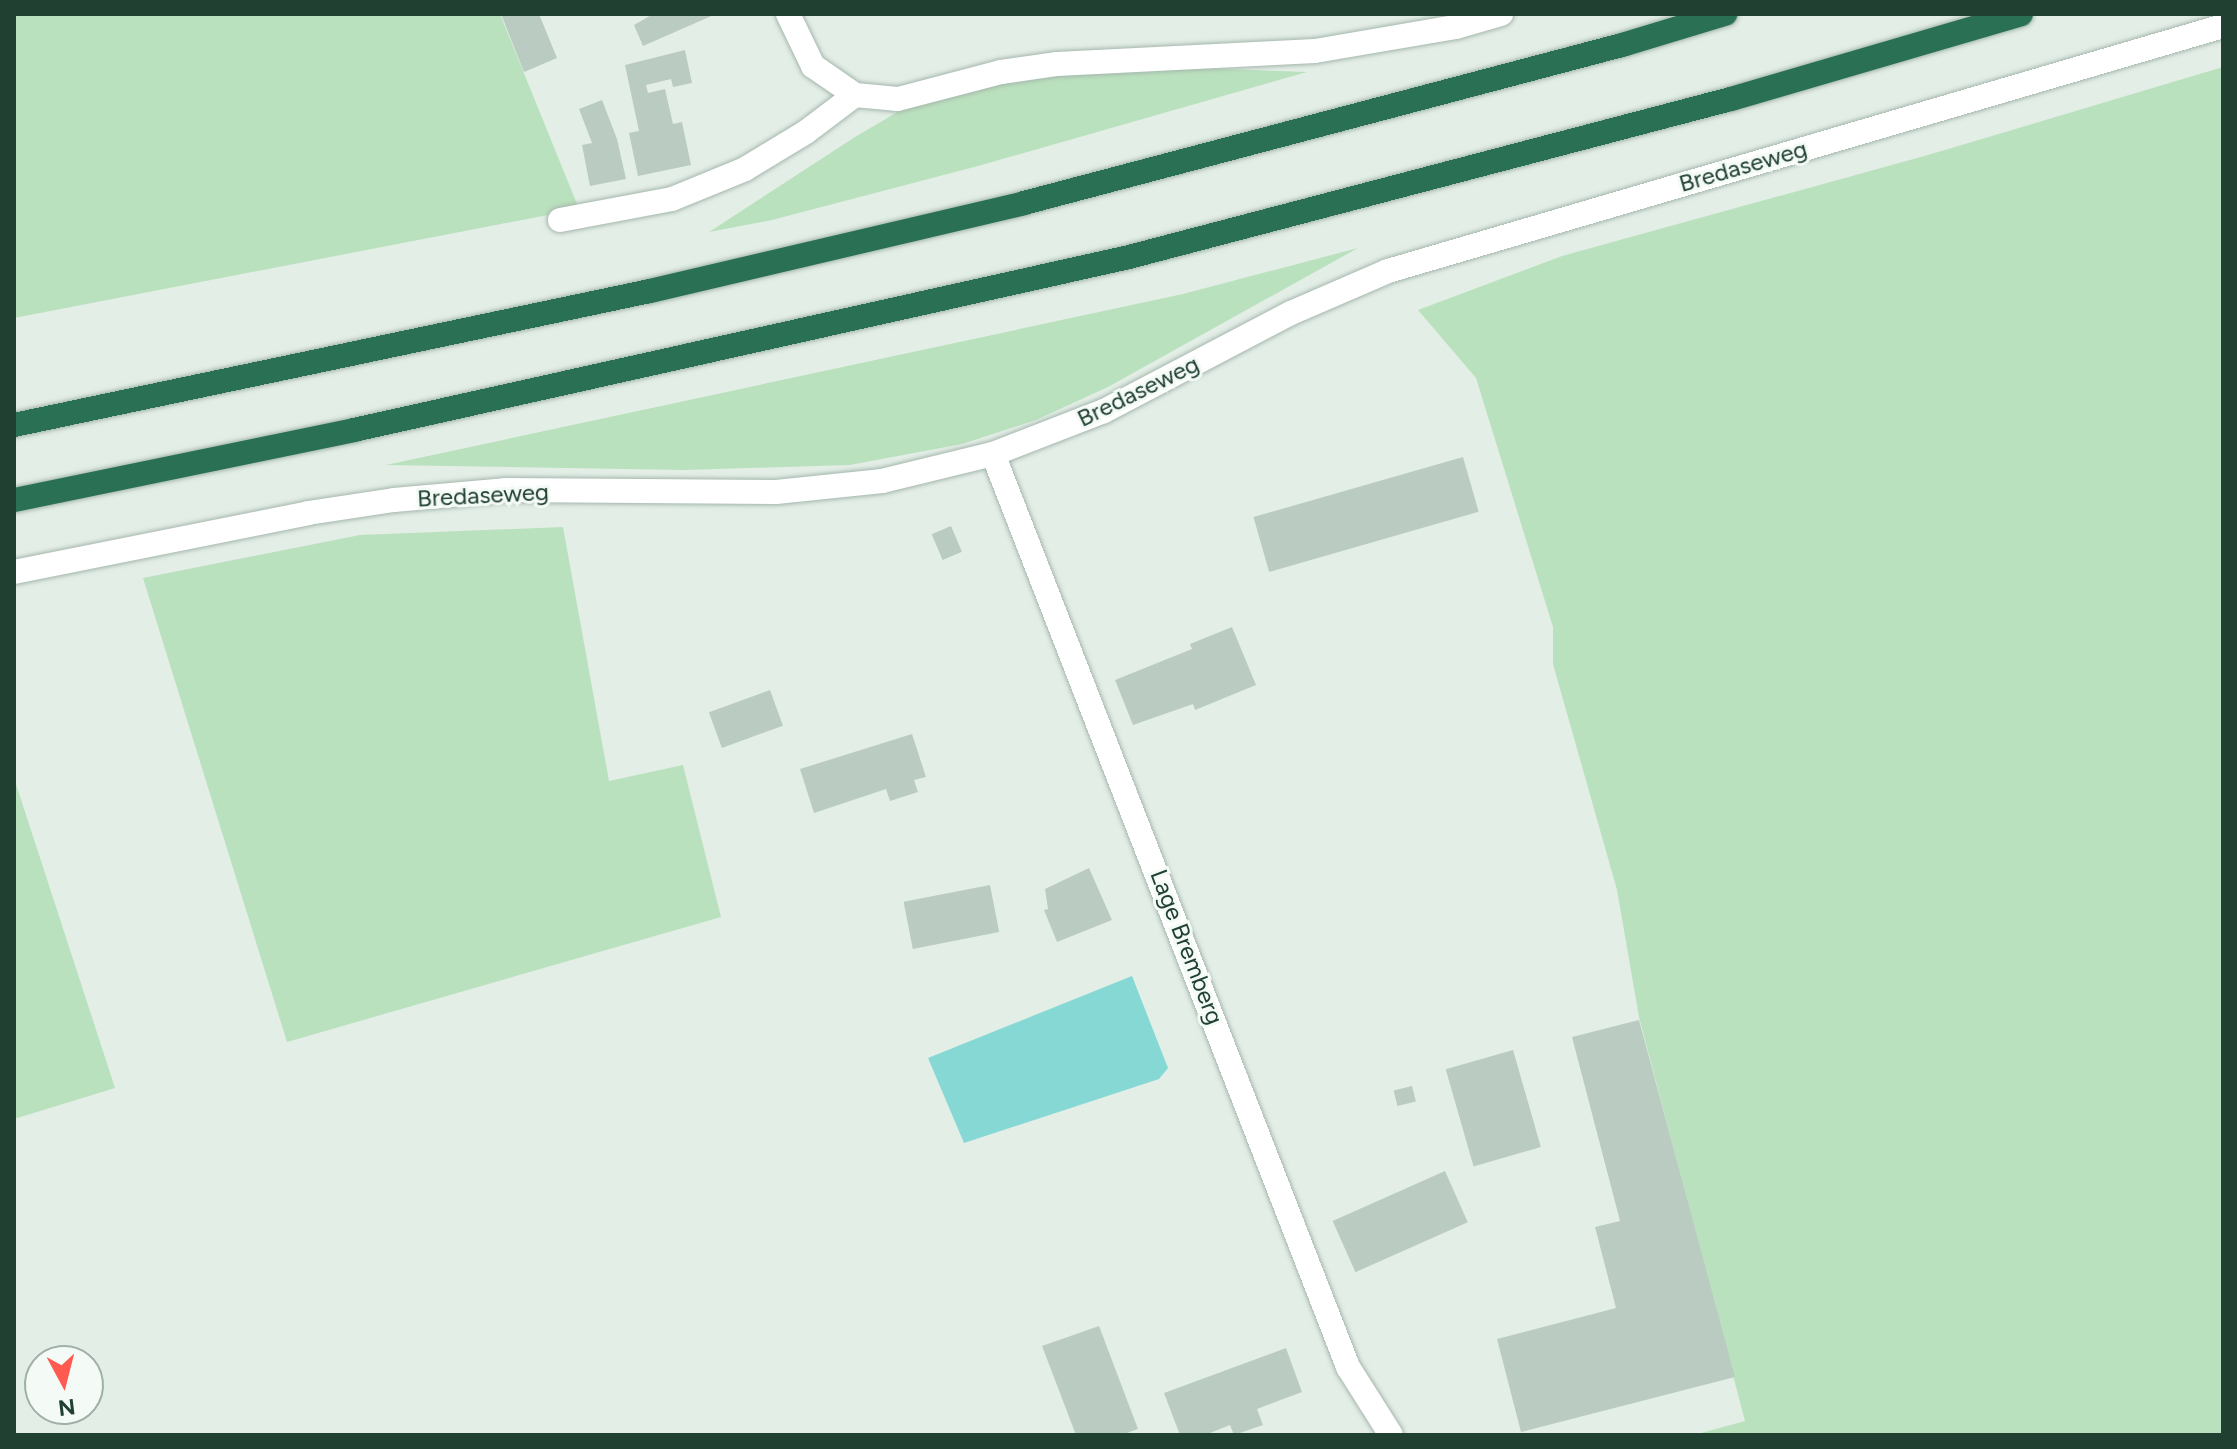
<!DOCTYPE html>
<html>
<head>
<meta charset="utf-8">
<style>
	body { margin:0 }
	#map { position:relative; width:2237px; height:1449px; overflow:hidden; background:#e3eee7; font-family:Figtree,sans-serif }
	div>[style] { position:absolute }
	.green>* { inset:0; background:#bae1bd }
	.water>* { inset:0; background:#86d8d5 }
	.building>* { inset:0; background:#baccc2; transform-origin:0 0 }
	.roads { filter:drop-shadow(0 0 2px #a5b7ad) drop-shadow(0 0 2px #a5b7ad) }
	.minor>* { height:24px; margin:-12px; padding:0 12px; transform-origin:12px; border-radius:12px; background:#fff }
	.motorway>* { height:24px; margin:-12px; padding:0 12px; transform-origin:12px; border-radius:12px; background:#297054 }
	span { translate:-50% -50%; white-space:nowrap; text-align:center; line-height:1.15; -webkit-text-stroke:6px #f4faf6; paint-order:stroke }
	.street-label { font-size:24px; color:#204132 }
	.frame { position:absolute; inset:0; border:16px solid #204132; pointer-events:none }
	.north { position:absolute; left:24px; top:1345px; width:80px; height:80px; box-sizing:border-box; background:#f4faf6; border:2px solid #9fb0a8; border-radius:50%; rotate:173deg; font-size:22px; font-weight:700; line-height:32px; text-align:center; color:#204132 }
	.north::after { content:''; display:block; margin:auto; width:28px; height:36px; background:#fe5a50; clip-path:polygon(50% 0,100% 100%,50% 72%,0 100%) }
</style>
</head>
<body>
<div id="map">
	<div class="green">
		<div style="clip-path:polygon(14px 14px,500px 14px,579px 209px,14px 318px)"></div>
		<div style="clip-path:polygon(1143px 66px,1307px 72px,978px 166px,772px 220px,709px 232px,855px 137px,935px 90px)"></div>
		<div style="clip-path:polygon(2223px 67px,2223px 1435px,1694px 1435px,1745px 1421px,1639px 1017px,1617px 890px,1553px 664px,1553px 627px,1476px 378px,1418px 310px,1562px 256px,1928px 155px)"></div>
		<div style="clip-path:polygon(1358px 248px,1108px 387px,1036px 420px,962px 444px,850px 465px,685px 470px,386px 465px,1183px 294px)"></div>
		<div style="clip-path:polygon(563px 527px,609px 781px,683px 765px,721px 917px,287px 1042px,143px 578px,360px 535px)"></div>
		<div style="clip-path:polygon(14px 778px,115px 1088px,14px 1119px)"></div>
	</div>
	<div class="water">
		<div style="clip-path:polygon(1132px 976px,1168px 1068px,1159px 1079px,964px 1143px,928px 1058px)"></div>
	</div>
	<div class="building">
		<div style="clip-path:polygon(501px 14px,539px 14px,557px 58px,524px 72px)"></div>
		<div style="clip-path:polygon(653px 14px,716px 14px,643px 46px,634px 25px)"></div>
		<div style="clip-path:polygon(685px 50px,692px 83px,673px 87px,671px 79px,646px 85px,648px 93px,665px 89px,673px 124px,682px 122px,691px 165px,638px 176px,629px 133px,639px 131px,625px 65px)"></div>
		<div style="clip-path:polygon(602px 100px,617px 139px,626px 179px,590px 186px,582px 145px,592px 143px,579px 109px)"></div>
		<div style="left:1463px;top:457px;width:57px;height:218px;rotate:74deg"></div>
		<div style="left:951px;top:526px;width:28px;height:21px;rotate:67deg"></div>
		<div style="clip-path:polygon(1232px 627px,1256px 685px,1195px 710px,1193px 704px,1133px 725px,1115px 680px,1192px 649px,1190px 644px)"></div>
		<div style="left:770px;top:690px;width:38px;height:65px;rotate:70deg"></div>
		<div style="clip-path:polygon(912px 734px,926px 777px,914px 780px,918px 792px,890px 801px,886px 789px,814px 813px,800px 769px)"></div>
		<div style="clip-path:polygon(1089px 868px,1112px 920px,1057px 942px,1044px 910px,1048px 909px,1045px 889px)"></div>
		<div style="left:990px;top:885px;width:48px;height:88px;rotate:79deg"></div>
		<div style="clip-path:polygon(1639px 1020px,1735px 1377px,1521px 1432px,1497px 1339px,1616px 1308px,1595px 1227px,1620px 1221px,1572px 1037px)"></div>
		<div style="left:1513px;top:1050px;width:101px;height:70px;rotate:74deg"></div>
		<div style="left:1412px;top:1086px;width:16px;height:19px;rotate:76deg"></div>
		<div style="left:1445px;top:1171px;width:56px;height:123px;rotate:66deg"></div>
		<div style="clip-path:polygon(1099px 1326px,1138px 1429px,1121px 1435px,1076px 1435px,1042px 1346px)"></div>
		<div style="clip-path:polygon(1286px 1348px,1302px 1392px,1257px 1409px,1263px 1425px,1234px 1435px,1230px 1425px,1205px 1435px,1180px 1435px,1164px 1393px)"></div>
	</div>
	<div class="roads">
		<div class="minor">
			<div style="left:788px;top:14px;width:58px;rotate:64.3deg"></div>
			<div style="left:813px;top:66px;width:51px;rotate:34.6deg"></div>
			<div style="left:560px;top:220px;width:114px;rotate:-10.6deg"></div>
			<div style="left:672px;top:199px;width:79px;rotate:-22.3deg"></div>
			<div style="left:745px;top:169px;width:71px;rotate:-31.2deg"></div>
			<div style="left:806px;top:132px;width:61px;rotate:-37.1deg"></div>
			<div style="left:855px;top:95px;width:43px;rotate:5.3deg"></div>
			<div style="left:898px;top:99px;width:106px;rotate:-14.7deg"></div>
			<div style="left:1001px;top:72px;width:57px;rotate:-8.1deg"></div>
			<div style="left:1057px;top:64px;width:258px;rotate:-2.9deg"></div>
			<div style="left:1315px;top:51px;width:143px;rotate:-9.7deg"></div>
			<div style="left:1456px;top:27px;width:47px;rotate:-16.1deg"></div>
			<div style="left:993px;top:454px;width:980px;rotate:68.75deg"></div>
			<div style="left:1348px;top:1367px;width:80px;rotate:57.7deg"></div>
			<div style="left:14px;top:572px;width:300px;rotate:-11.3deg"></div>
			<div style="left:308px;top:513px;width:87px;rotate:-8.6deg"></div>
			<div style="left:394px;top:500px;width:111px;rotate:-5.1deg"></div>
			<div style="left:505px;top:490px;width:271px;rotate:0.4deg"></div>
			<div style="left:776px;top:492px;width:107px;rotate:-5.9deg"></div>
			<div style="left:882px;top:481px;width:114px;rotate:-13.7deg"></div>
			<div style="left:993px;top:454px;width:119px;rotate:-21.2deg"></div>
			<div style="left:1104px;top:411px;width:211px;rotate:-27.7deg"></div>
			<div style="left:1291px;top:313px;width:106px;rotate:-23.4deg"></div>
			<div style="left:1388px;top:271px;width:870px;rotate:-16.35deg"></div>
		</div>
		<div class="motorway">
			<div style="left:14px;top:425px;width:650px;rotate:-11.9deg"></div>
			<div style="left:650px;top:291px;width:384px;rotate:-13.2deg"></div>
			<div style="left:1024px;top:203px;width:619px;rotate:-14.8deg"></div>
			<div style="left:1622px;top:45px;width:108px;rotate:-16.8deg"></div>
			<div style="left:14px;top:500px;width:347px;rotate:-11.6deg"></div>
			<div style="left:354px;top:430px;width:794px;rotate:-12.58deg"></div>
			<div style="left:1129px;top:257px;width:622px;rotate:-14.71deg"></div>
			<div style="left:1731px;top:99px;width:302px;rotate:-16.3deg"></div>
		</div>
	</div>
	<div class="street-label">
		<span style="left:1743px;top:166px;rotate:-16deg">Bredaseweg</span>
		<span style="left:1138px;top:391px;rotate:-26deg">Bredaseweg</span>
		<span style="left:483px;top:495px;rotate:-3deg">Bredaseweg</span>
		<span style="left:1187px;top:947px;rotate:69deg">Lage Bremberg</span>
	</div>
	<div class="frame"></div>
	<div class="north">N</div>
</div>
</body>
</html>
